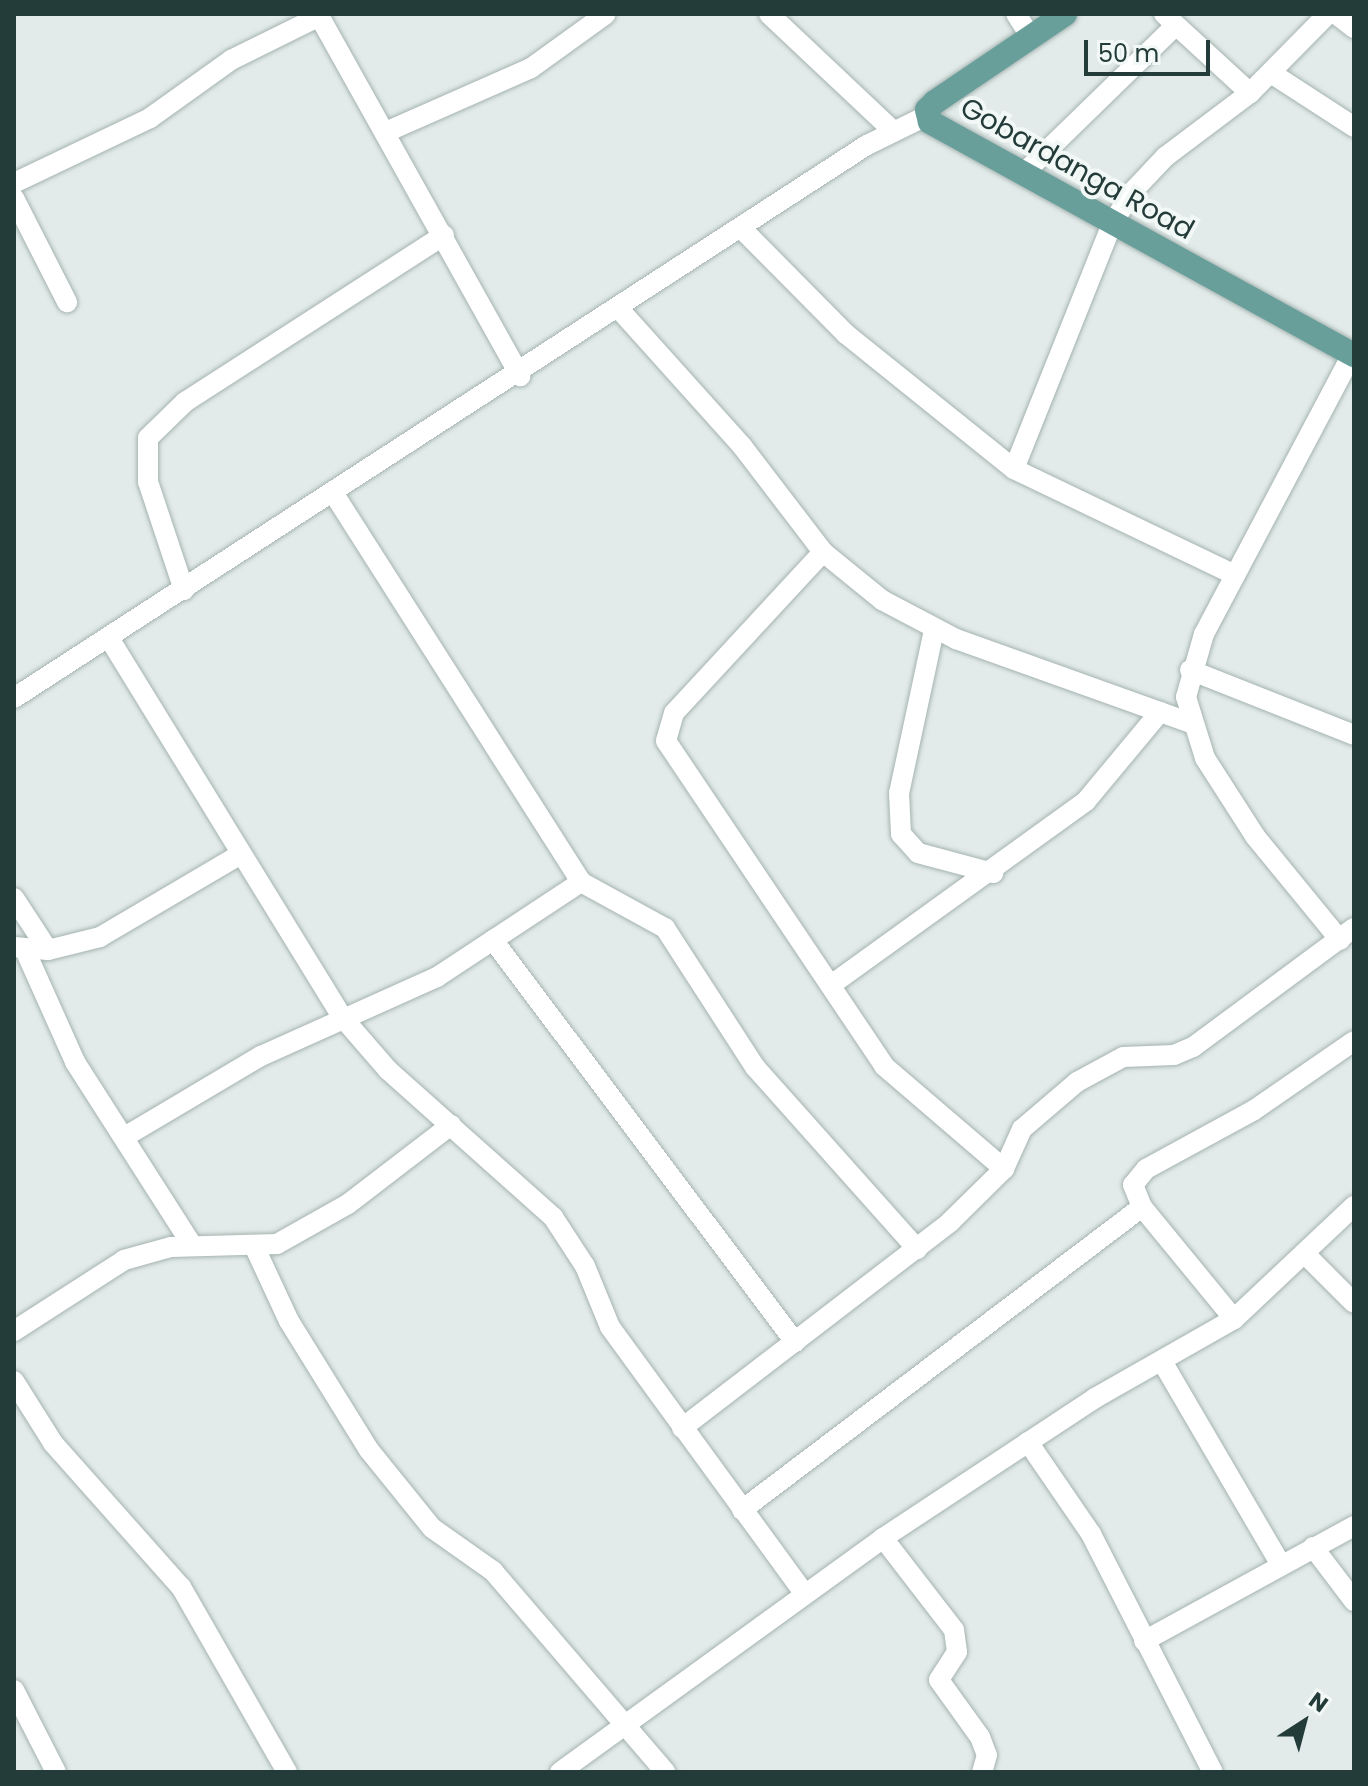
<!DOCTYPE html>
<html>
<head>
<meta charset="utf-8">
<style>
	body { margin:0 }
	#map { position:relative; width:1368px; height:1786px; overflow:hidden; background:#e2ebe9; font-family:Poppins,sans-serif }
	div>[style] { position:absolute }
	.roads { filter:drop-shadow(0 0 2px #a5b3b1) drop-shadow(0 0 2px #a5b3b1) }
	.minor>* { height:20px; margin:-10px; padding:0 10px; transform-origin:10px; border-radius:10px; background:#fff }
	.major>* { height:24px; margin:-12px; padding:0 12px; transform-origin:12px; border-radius:12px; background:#689f9a }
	span { translate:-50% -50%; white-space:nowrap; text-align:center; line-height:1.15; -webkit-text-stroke:8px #f2f8f6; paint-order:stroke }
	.street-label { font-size:28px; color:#233c39 }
	.frame { position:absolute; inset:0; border:16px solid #233c39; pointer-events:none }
	.north { position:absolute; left:1264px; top:1682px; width:80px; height:80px; -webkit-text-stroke:6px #f2f8f6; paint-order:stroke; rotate:36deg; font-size:22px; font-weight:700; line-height:32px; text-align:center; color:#233c39 }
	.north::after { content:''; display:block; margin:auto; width:28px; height:36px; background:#233c39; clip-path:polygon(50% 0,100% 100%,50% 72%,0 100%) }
	.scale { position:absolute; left:1084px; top:40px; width:126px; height:36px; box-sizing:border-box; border:4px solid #233c39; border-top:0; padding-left:10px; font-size:24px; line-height:28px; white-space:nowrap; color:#233c39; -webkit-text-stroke:6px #f2f8f6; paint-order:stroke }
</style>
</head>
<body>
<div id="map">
	<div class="roads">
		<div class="minor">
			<div style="left:318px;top:14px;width:415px;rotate:60.8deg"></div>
			<div style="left:769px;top:14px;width:169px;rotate:43.3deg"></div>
			<div style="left:1016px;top:14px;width:27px;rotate:57deg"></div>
			<div style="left:1164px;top:14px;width:117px;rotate:42.6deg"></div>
			<div style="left:1336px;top:14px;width:23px;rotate:38deg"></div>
			<div style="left:1271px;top:73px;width:99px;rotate:33deg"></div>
			<div style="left:386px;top:132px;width:158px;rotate:-23.8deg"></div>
			<div style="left:531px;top:68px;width:92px;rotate:-35.8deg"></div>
			<div style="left:1023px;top:174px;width:212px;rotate:-44.2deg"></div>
			<div style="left:14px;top:183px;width:151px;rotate:-25.5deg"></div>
			<div style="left:150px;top:118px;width:100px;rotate:-35.6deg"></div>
			<div style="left:231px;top:60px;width:99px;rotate:-26.3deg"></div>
			<div style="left:14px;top:198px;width:117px;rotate:63deg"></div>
			<div style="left:742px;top:229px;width:148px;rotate:45.3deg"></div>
			<div style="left:846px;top:334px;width:216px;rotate:38.8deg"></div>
			<div style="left:1014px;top:469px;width:245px;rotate:25.6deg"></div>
			<div style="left:620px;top:310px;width:183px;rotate:48.1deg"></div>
			<div style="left:742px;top:446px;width:133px;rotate:52.6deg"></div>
			<div style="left:823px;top:552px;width:76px;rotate:39.1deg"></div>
			<div style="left:882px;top:600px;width:84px;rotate:27.8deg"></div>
			<div style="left:956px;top:639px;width:249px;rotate:19.7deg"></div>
			<div style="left:1014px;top:469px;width:266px;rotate:-68.2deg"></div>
			<div style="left:1113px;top:222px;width:37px;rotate:-57deg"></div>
			<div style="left:1133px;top:191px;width:47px;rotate:-46.7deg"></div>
			<div style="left:1165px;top:157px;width:106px;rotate:-37deg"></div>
			<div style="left:1250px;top:93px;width:111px;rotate:-45.4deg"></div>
			<div style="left:334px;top:494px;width:460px;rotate:57.5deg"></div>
			<div style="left:581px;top:882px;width:96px;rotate:28.7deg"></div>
			<div style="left:665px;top:928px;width:166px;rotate:57.1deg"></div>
			<div style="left:755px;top:1067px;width:244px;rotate:48.3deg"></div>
			<div style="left:823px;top:552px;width:219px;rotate:132.8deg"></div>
			<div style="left:674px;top:713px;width:29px;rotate:106deg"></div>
			<div style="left:666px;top:741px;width:391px;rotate:56.1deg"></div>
			<div style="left:884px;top:1066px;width:158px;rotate:40.6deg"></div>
			<div style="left:184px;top:590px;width:114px;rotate:-108.4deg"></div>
			<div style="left:148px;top:482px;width:44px;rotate:-90deg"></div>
			<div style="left:148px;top:438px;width:52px;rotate:-44.2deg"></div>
			<div style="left:185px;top:402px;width:308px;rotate:-32.8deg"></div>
			<div style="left:934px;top:630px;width:167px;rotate:102.1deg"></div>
			<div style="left:899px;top:793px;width:41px;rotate:87.2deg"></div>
			<div style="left:901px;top:834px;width:25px;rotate:48deg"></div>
			<div style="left:918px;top:853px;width:78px;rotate:14.9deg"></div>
			<div style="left:109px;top:638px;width:446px;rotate:58.4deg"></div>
			<div style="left:343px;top:1018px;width:69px;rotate:49.1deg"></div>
			<div style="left:388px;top:1070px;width:221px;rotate:41.7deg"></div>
			<div style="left:553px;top:1217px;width:59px;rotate:56.9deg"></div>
			<div style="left:585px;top:1266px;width:66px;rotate:67.7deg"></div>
			<div style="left:610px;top:1327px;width:329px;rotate:53.9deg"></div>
			<div style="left:1190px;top:670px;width:176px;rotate:21.6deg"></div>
			<div style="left:14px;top:698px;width:1017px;rotate:-32.96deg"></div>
			<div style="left:867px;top:145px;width:66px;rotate:-26.2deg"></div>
			<div style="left:14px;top:898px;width:62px;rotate:56.8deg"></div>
			<div style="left:493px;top:940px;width:503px;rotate:53.08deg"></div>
			<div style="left:1340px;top:940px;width:134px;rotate:-129.3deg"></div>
			<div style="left:1255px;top:836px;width:93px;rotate:-122.7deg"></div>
			<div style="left:1205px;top:758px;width:64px;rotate:-107.3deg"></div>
			<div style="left:1186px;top:697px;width:66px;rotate:-74.1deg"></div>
			<div style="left:1204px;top:634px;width:317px;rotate:-62.1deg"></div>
			<div style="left:14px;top:947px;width:34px;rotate:5deg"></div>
			<div style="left:48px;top:950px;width:54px;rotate:-14deg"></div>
			<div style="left:100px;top:937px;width:161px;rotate:-30.5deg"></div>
			<div style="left:25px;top:950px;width:123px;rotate:65.9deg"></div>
			<div style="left:75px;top:1062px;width:217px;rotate:57.4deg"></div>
			<div style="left:831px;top:985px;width:314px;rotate:-35.8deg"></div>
			<div style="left:1086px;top:801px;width:116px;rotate:-50.3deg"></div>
			<div style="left:126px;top:1136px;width:157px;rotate:-30.7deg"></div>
			<div style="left:261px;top:1056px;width:193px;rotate:-24.2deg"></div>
			<div style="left:437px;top:977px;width:173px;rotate:-33.4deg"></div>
			<div style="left:256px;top:1250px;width:78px;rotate:65.1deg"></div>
			<div style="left:289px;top:1321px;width:152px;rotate:58.2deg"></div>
			<div style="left:369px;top:1450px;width:100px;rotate:51.1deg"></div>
			<div style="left:432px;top:1528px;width:75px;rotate:35.2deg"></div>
			<div style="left:493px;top:1571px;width:265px;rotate:49.4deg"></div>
			<div style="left:1307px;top:1256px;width:66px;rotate:45deg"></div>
			<div style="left:1234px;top:1319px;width:145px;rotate:-129.4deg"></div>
			<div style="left:1142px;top:1207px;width:24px;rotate:-112deg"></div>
			<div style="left:1133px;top:1185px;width:21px;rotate:-51deg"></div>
			<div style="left:1146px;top:1169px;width:123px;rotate:-28.6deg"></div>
			<div style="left:1254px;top:1110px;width:121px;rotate:-34.6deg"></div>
			<div style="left:14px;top:1331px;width:131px;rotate:-32.8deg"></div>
			<div style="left:124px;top:1260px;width:49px;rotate:-15.5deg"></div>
			<div style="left:171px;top:1247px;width:106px;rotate:-1.6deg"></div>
			<div style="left:277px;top:1244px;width:81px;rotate:-29.4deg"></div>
			<div style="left:348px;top:1204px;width:130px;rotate:-37.5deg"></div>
			<div style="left:1163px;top:1363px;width:234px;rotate:59.7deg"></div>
			<div style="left:14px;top:1381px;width:73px;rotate:57.8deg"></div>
			<div style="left:53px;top:1443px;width:193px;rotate:48.4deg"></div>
			<div style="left:181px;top:1587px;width:213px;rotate:60.2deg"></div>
			<div style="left:682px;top:1428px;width:338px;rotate:-37.5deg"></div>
			<div style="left:950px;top:1222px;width:76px;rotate:-44.5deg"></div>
			<div style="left:1004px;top:1169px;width:44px;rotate:-65.8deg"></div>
			<div style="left:1022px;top:1129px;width:72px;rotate:-40.5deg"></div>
			<div style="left:1077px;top:1082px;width:52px;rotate:-28.5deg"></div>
			<div style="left:1123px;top:1057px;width:51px;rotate:-2.2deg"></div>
			<div style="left:1174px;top:1055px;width:21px;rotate:-23deg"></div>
			<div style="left:1193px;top:1047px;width:200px;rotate:-36.5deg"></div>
			<div style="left:1028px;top:1442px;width:112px;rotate:55.6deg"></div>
			<div style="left:1091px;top:1534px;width:267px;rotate:62.9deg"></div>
			<div style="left:742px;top:1510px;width:502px;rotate:-37.14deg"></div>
			<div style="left:883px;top:1538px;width:116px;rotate:52.3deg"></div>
			<div style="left:954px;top:1630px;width:22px;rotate:82deg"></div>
			<div style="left:957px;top:1652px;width:33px;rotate:123deg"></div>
			<div style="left:939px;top:1680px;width:70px;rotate:54.3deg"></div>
			<div style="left:980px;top:1737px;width:19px;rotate:69deg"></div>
			<div style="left:987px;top:1755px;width:18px;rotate:106deg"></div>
			<div style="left:1313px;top:1547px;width:68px;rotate:52.8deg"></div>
			<div style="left:1144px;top:1641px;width:239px;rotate:-28.7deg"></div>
			<div style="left:14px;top:1690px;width:92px;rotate:62.9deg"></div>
			<div style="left:560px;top:1772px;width:399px;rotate:-35.9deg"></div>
			<div style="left:883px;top:1538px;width:254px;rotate:-33.4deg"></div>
			<div style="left:1095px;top:1398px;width:160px;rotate:-29.6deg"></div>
			<div style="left:1234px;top:1319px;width:165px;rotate:-43.3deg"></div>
		</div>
		<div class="major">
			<div style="left:1065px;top:14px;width:157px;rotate:145.9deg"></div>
			<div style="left:935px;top:102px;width:11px;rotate:135deg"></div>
			<div style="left:927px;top:110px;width:12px;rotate:76deg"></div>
			<div style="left:930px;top:122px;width:484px;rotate:28.8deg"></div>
		</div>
	</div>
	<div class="street-label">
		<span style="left:1077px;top:169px;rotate:29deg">Gobardanga Road</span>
	</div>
	<div class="frame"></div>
	<div class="north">N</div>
	<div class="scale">50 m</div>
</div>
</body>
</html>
